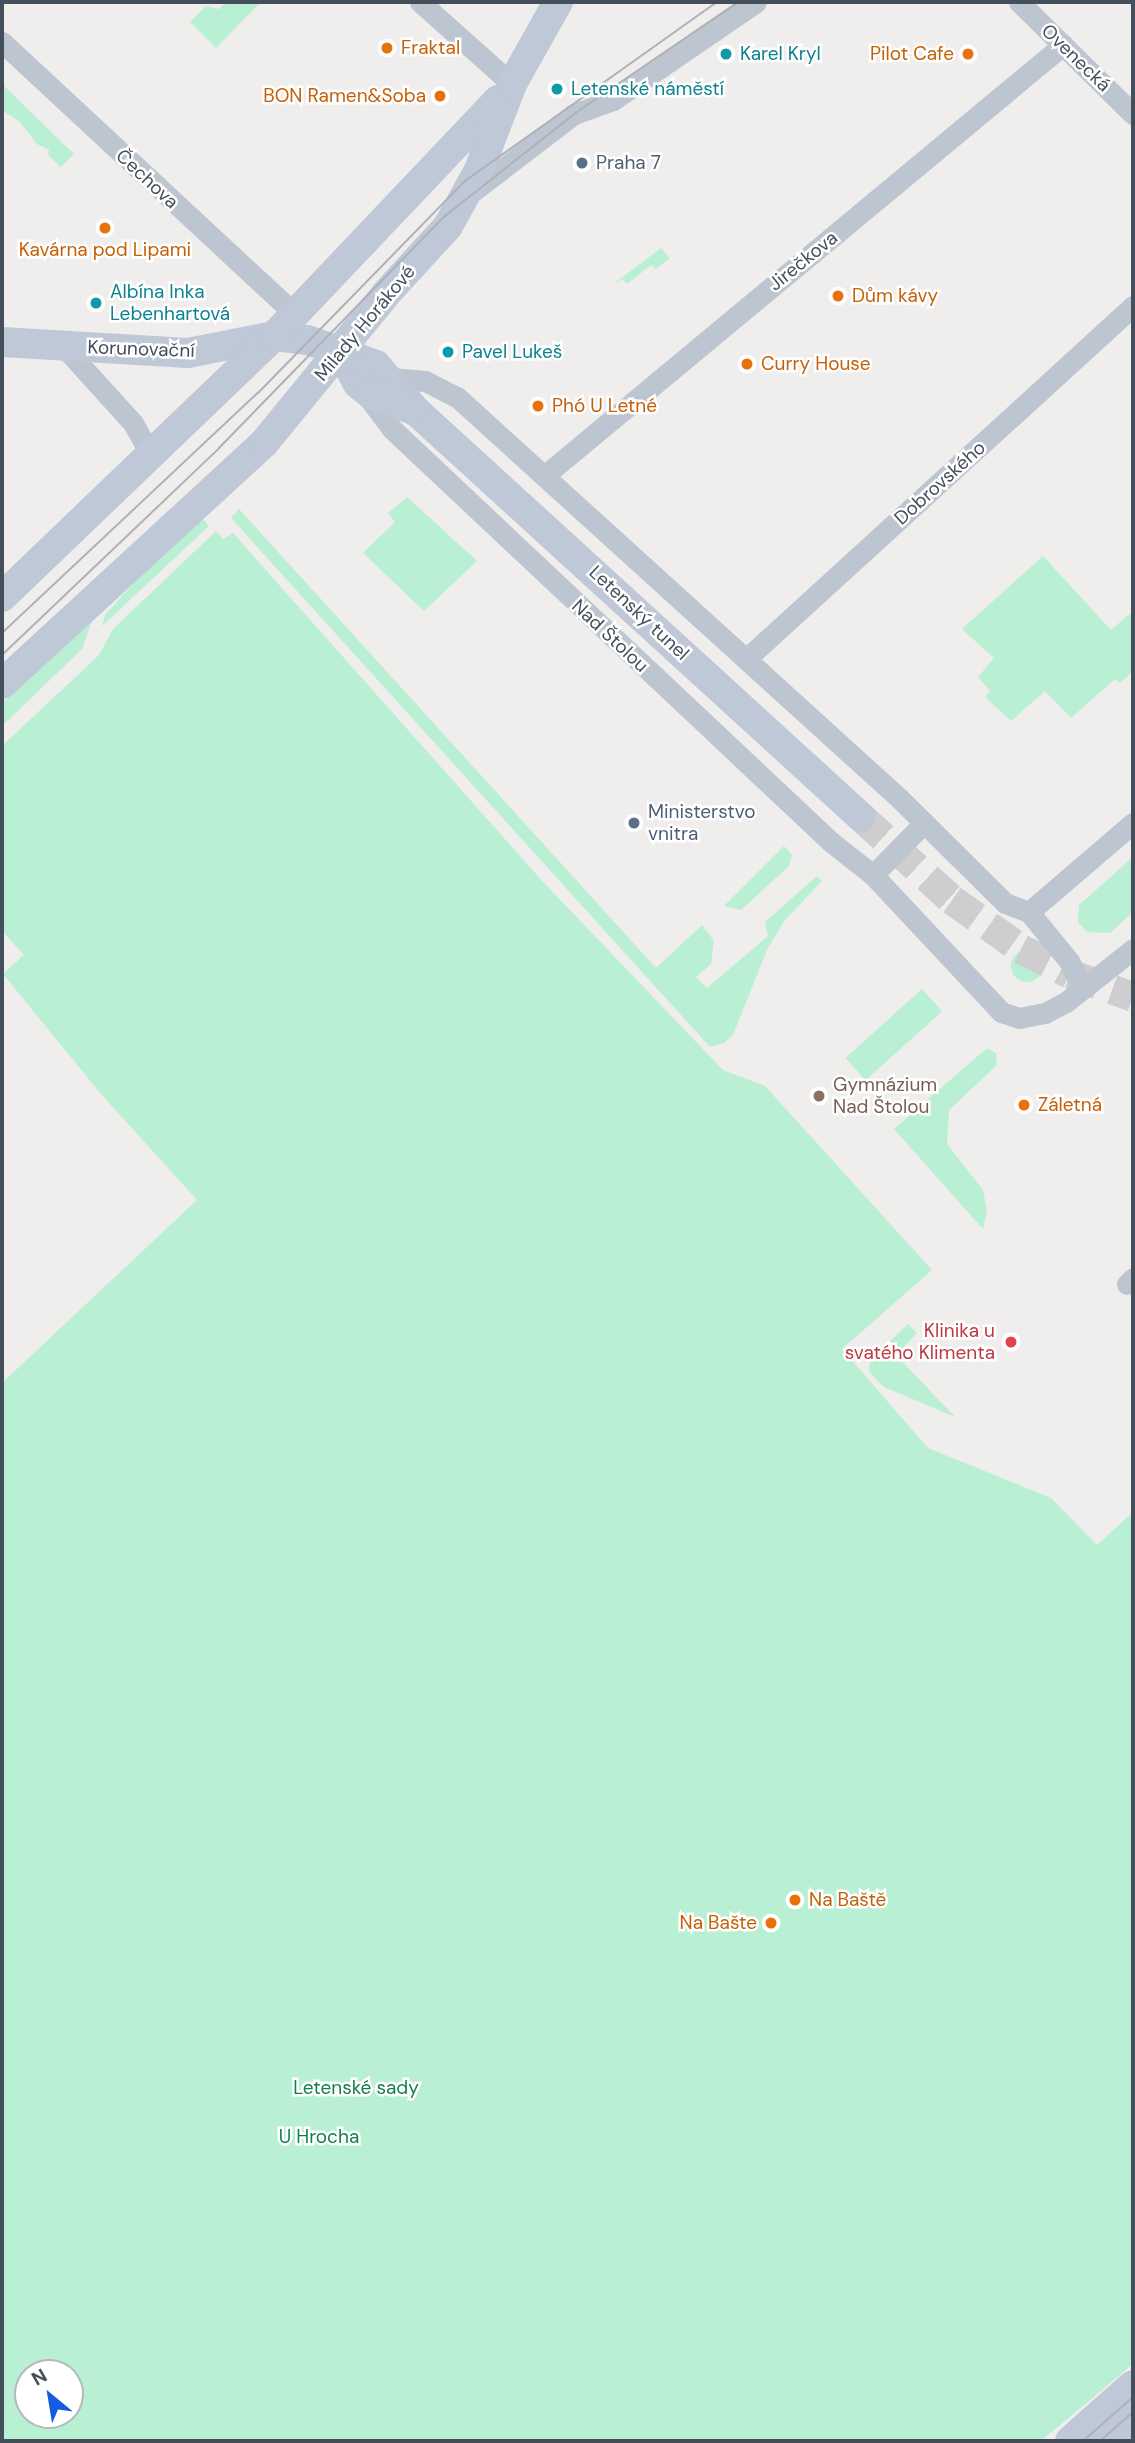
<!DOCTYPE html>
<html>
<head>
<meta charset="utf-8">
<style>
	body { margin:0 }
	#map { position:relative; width:1135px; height:2443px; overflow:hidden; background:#f0eded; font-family:"DM Sans",sans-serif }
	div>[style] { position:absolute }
	.green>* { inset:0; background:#b9efd3; transform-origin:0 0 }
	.round { border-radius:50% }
	.secondary-tunnel>* { height:30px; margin-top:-15px; transform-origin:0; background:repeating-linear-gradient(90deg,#cecdd0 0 30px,transparent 0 45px) }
	.street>* { height:21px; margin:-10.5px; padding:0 10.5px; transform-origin:10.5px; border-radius:10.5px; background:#bdc6d0 }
	.secondary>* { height:30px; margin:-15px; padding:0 15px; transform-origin:15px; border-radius:15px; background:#bfc8d7 }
	.tram>* { height:2px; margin:-1px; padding:0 1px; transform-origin:1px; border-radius:1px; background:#afb1b8 }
	.dots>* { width:19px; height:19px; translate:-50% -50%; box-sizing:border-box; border:4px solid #fff; border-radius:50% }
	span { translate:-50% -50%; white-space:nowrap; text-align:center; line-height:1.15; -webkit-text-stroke:5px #fff; paint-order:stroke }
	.food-label { font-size:19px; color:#c56008 }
	.left { translate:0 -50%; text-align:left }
	.right { translate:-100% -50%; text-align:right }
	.culture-label { font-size:19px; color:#0d838f }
	.street-label { font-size:19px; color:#454e5b }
	.service-label { font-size:19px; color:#4e5e75 }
	.education-label { font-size:19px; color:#785e54 }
	.health-label { font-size:19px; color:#be3a42 }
	.park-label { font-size:19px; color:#147d52 }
	.frame { position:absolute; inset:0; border:4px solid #454e5b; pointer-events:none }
	.north { position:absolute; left:14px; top:2359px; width:70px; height:70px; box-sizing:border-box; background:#fff; border:2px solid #b5b8bd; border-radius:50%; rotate:330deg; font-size:19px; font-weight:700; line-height:28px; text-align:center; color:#454e5b }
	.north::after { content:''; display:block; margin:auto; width:24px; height:32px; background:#155ce2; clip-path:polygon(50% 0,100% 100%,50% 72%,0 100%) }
</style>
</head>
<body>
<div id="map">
	<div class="green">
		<div style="clip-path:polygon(225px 2px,261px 2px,216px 48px,190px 22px,206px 6px,219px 9px)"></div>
		<div style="clip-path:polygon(2px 84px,74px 154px,61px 167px,48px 155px,49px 150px,37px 144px,20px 122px,2px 110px)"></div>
		<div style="clip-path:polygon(661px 248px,670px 258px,656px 269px,651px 265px,627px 284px,623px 279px,611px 286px)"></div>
		<div style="clip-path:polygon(407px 497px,477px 561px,424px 611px,363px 553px,395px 522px,388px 513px)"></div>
		<div style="clip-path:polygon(239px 509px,656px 968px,702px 925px,714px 941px,711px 964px,696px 977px,707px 988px,768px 936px,765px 922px,817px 876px,822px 881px,784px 921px,767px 950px,733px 1035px,724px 1043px,710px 1047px,231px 518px)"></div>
		<div style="clip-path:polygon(202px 518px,209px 526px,102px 626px,105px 615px,144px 572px)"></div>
		<div style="clip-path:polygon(evenodd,216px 531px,223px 539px,233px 533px,544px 883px,723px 1070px,765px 1086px,932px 1270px,842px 1349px,928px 1448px,1051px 1498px,1097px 1545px,1133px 1512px,1133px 2364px,1041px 2441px,2px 2441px,2px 1383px,197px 1200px,101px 1094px,3px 974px,24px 955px,2px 931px,2px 746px,99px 655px,113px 629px,216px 531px,28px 2373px,70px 2373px,70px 2415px,28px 2415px,28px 2373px)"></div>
		<div style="clip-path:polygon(1043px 556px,1111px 630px,1133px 611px,1133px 671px,1120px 683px,1115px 679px,1071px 718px,1045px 691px,1011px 721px,985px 697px,990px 691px,978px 677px,994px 658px,962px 629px)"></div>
		<div style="clip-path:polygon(92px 621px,82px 649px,2px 726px,2px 703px)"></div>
		<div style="clip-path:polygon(784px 846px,792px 855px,789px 866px,741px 910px,724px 906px)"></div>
		<div style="clip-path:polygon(1133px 857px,1133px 912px,1110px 933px,1087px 932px,1078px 922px,1079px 905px)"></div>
		<div class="round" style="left:1011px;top:950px;width:32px;height:32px"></div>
		<div style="left:922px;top:989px;width:30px;height:103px;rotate:48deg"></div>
		<div style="clip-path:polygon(987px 1048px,996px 1053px,997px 1065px,949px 1110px,947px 1144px,983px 1190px,987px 1212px,983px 1229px,894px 1129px)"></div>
		<div style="clip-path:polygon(908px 1324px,917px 1333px,896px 1355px,955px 1417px,884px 1387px,869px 1372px,870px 1360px)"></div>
	</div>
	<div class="secondary-tunnel">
		<div style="left:861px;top:817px;width:123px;rotate:42.4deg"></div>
		<div style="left:952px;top:900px;width:85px;rotate:35.4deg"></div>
		<div style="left:1021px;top:949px;width:55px;rotate:27deg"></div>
		<div style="left:1070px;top:974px;width:67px;rotate:20.1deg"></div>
	</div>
	<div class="street">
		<div style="left:420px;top:2px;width:123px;rotate:41.7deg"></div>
		<div style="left:1019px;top:2px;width:160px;rotate:44.5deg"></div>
		<div style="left:2px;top:42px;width:400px;rotate:42.9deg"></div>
		<div style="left:472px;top:192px;width:128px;rotate:-37.4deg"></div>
		<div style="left:574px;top:114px;width:41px;rotate:-19.7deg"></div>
		<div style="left:613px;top:100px;width:173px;rotate:-34.4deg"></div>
		<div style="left:64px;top:347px;width:103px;rotate:47.8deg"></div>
		<div style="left:133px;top:423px;width:37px;rotate:61deg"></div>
		<div style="left:390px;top:378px;width:35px;rotate:5deg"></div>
		<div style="left:425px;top:381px;width:36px;rotate:27deg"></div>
		<div style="left:457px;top:397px;width:598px;rotate:42.22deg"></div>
		<div style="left:900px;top:799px;width:148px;rotate:44.7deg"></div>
		<div style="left:1005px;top:903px;width:26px;rotate:21deg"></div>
		<div style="left:1029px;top:912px;width:63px;rotate:50.8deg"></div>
		<div style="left:1069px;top:961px;width:31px;rotate:63deg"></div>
		<div style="left:362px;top:389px;width:50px;rotate:53.1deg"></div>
		<div style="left:392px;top:429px;width:603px;rotate:43.25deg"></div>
		<div style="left:831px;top:842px;width:53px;rotate:38.2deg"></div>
		<div style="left:873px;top:875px;width:187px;rotate:46.9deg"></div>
		<div style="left:1001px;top:1012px;width:19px;rotate:18deg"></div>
		<div style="left:1019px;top:1018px;width:26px;rotate:-11deg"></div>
		<div style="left:1045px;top:1013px;width:24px;rotate:-28deg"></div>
		<div style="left:1066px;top:1002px;width:85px;rotate:-38.3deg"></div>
		<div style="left:544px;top:476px;width:675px;rotate:-39.71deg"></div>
		<div style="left:746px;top:659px;width:524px;rotate:-42.37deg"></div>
		<div style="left:873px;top:875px;width:71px;rotate:-45.6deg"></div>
		<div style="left:1029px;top:912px;width:137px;rotate:-40.6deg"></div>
		<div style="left:1127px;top:1284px;width:8px;rotate:-45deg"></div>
	</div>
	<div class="secondary">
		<div style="left:2px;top:342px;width:186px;rotate:3.4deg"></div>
		<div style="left:188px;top:353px;width:88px;rotate:-11.2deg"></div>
		<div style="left:274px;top:336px;width:34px;rotate:7deg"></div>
		<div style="left:308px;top:340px;width:72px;rotate:20.2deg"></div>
		<div style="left:376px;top:365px;width:61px;rotate:49deg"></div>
		<div style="left:416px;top:411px;width:602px;rotate:42.38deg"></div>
		<div style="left:340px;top:350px;width:38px;rotate:62deg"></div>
		<div style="left:358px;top:384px;width:16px;rotate:38deg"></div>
		<div style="left:371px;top:394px;width:48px;rotate:20.7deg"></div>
		<div style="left:2px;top:597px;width:377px;rotate:-43.8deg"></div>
		<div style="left:274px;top:336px;width:325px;rotate:-46.5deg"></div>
		<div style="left:2px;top:684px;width:356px;rotate:-42.6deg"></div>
		<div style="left:264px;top:443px;width:191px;rotate:-50.7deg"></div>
		<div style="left:385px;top:295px;width:93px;rotate:-47.6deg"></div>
		<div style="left:448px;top:226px;width:64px;rotate:-61deg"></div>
		<div style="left:479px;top:170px;width:92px;rotate:-69deg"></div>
		<div style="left:512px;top:84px;width:94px;rotate:-60.7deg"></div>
		<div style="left:1070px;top:2441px;width:84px;rotate:-41.6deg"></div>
		<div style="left:1110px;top:2441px;width:30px;rotate:-41deg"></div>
	</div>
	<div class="tram">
		<div style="left:2px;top:633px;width:351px;rotate:-43.2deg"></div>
		<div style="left:258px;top:393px;width:296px;rotate:-45.7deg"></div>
		<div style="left:465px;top:181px;width:309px;rotate:-35.4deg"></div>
		<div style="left:2px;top:655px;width:300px;rotate:-43.6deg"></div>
		<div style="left:219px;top:448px;width:324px;rotate:-45.8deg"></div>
		<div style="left:445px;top:216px;width:164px;rotate:-38.3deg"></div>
		<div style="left:574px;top:114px;width:199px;rotate:-34.3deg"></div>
		<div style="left:1083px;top:2441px;width:67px;rotate:-41.3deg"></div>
		<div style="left:1100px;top:2441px;width:44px;rotate:-41.3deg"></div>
	</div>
	<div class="dots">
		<div style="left:387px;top:48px;background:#e8710a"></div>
		<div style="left:726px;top:54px;background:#0f9aa8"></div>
		<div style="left:968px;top:54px;background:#e8710a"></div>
		<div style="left:557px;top:89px;background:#0f9aa8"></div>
		<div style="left:440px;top:96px;background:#e8710a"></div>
		<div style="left:582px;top:163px;background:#5c6f8a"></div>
		<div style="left:105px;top:228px;background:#e8710a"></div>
		<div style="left:838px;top:296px;background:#e8710a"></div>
		<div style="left:96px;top:303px;background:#0f9aa8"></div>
		<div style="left:448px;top:352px;background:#0f9aa8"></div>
		<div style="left:747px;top:364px;background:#e8710a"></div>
		<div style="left:538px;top:406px;background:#e8710a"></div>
		<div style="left:634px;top:823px;background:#5c6f8a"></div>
		<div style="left:819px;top:1096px;background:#8d6e63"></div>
		<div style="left:1024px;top:1105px;background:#e8710a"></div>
		<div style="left:1011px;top:1342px;background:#e0444e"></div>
		<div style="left:795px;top:1900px;background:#e8710a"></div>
		<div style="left:771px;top:1923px;background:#e8710a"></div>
	</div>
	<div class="food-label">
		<span class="left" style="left:401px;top:48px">Fraktal</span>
		<span class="right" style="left:954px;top:54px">Pilot Cafe</span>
		<span class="right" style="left:426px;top:96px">BON Ramen&amp;Soba</span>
		<span style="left:105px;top:250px">Kavárna pod Lipami</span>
		<span class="left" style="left:852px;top:296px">Dům kávy</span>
		<span class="left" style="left:761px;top:364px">Curry House</span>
		<span class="left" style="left:552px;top:406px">Phó U Letné</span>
		<span class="left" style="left:1038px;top:1105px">Záletná</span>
		<span class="left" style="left:809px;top:1900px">Na Baště</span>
		<span class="right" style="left:757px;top:1923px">Na Bašte</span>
	</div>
	<div class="culture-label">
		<span class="left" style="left:740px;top:54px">Karel Kryl</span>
		<span class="left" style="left:571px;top:89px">Letenské náměstí</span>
		<span class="left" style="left:110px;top:303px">Albína Inka<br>Lebenhartová</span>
		<span class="left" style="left:462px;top:352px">Pavel Lukeš</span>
	</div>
	<div class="street-label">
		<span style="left:1076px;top:58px;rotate:44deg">Ovenecká</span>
		<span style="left:147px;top:179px;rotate:43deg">Čechova</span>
		<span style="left:803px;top:261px;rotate:-39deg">Jirečkova</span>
		<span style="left:365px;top:323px;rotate:-50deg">Milady Horákové</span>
		<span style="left:141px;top:349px;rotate:2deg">Korunovační</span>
		<span style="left:940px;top:483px;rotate:-42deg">Dobrovského</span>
		<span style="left:639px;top:613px;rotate:43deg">Letenský tunel</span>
		<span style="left:610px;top:636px;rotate:43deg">Nad Štolou</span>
	</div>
	<div class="service-label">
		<span class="left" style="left:596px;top:163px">Praha 7</span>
		<span class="left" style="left:648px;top:823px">Ministerstvo<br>vnitra</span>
	</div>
	<div class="education-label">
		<span class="left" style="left:833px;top:1096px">Gymnázium<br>Nad Štolou</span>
	</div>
	<div class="health-label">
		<span class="right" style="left:995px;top:1342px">Klinika u<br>svatého Klimenta</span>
	</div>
	<div class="park-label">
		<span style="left:356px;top:2088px">Letenské sady</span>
		<span style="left:319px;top:2137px">U Hrocha</span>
	</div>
	<div class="frame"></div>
	<div class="north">N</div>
</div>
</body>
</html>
